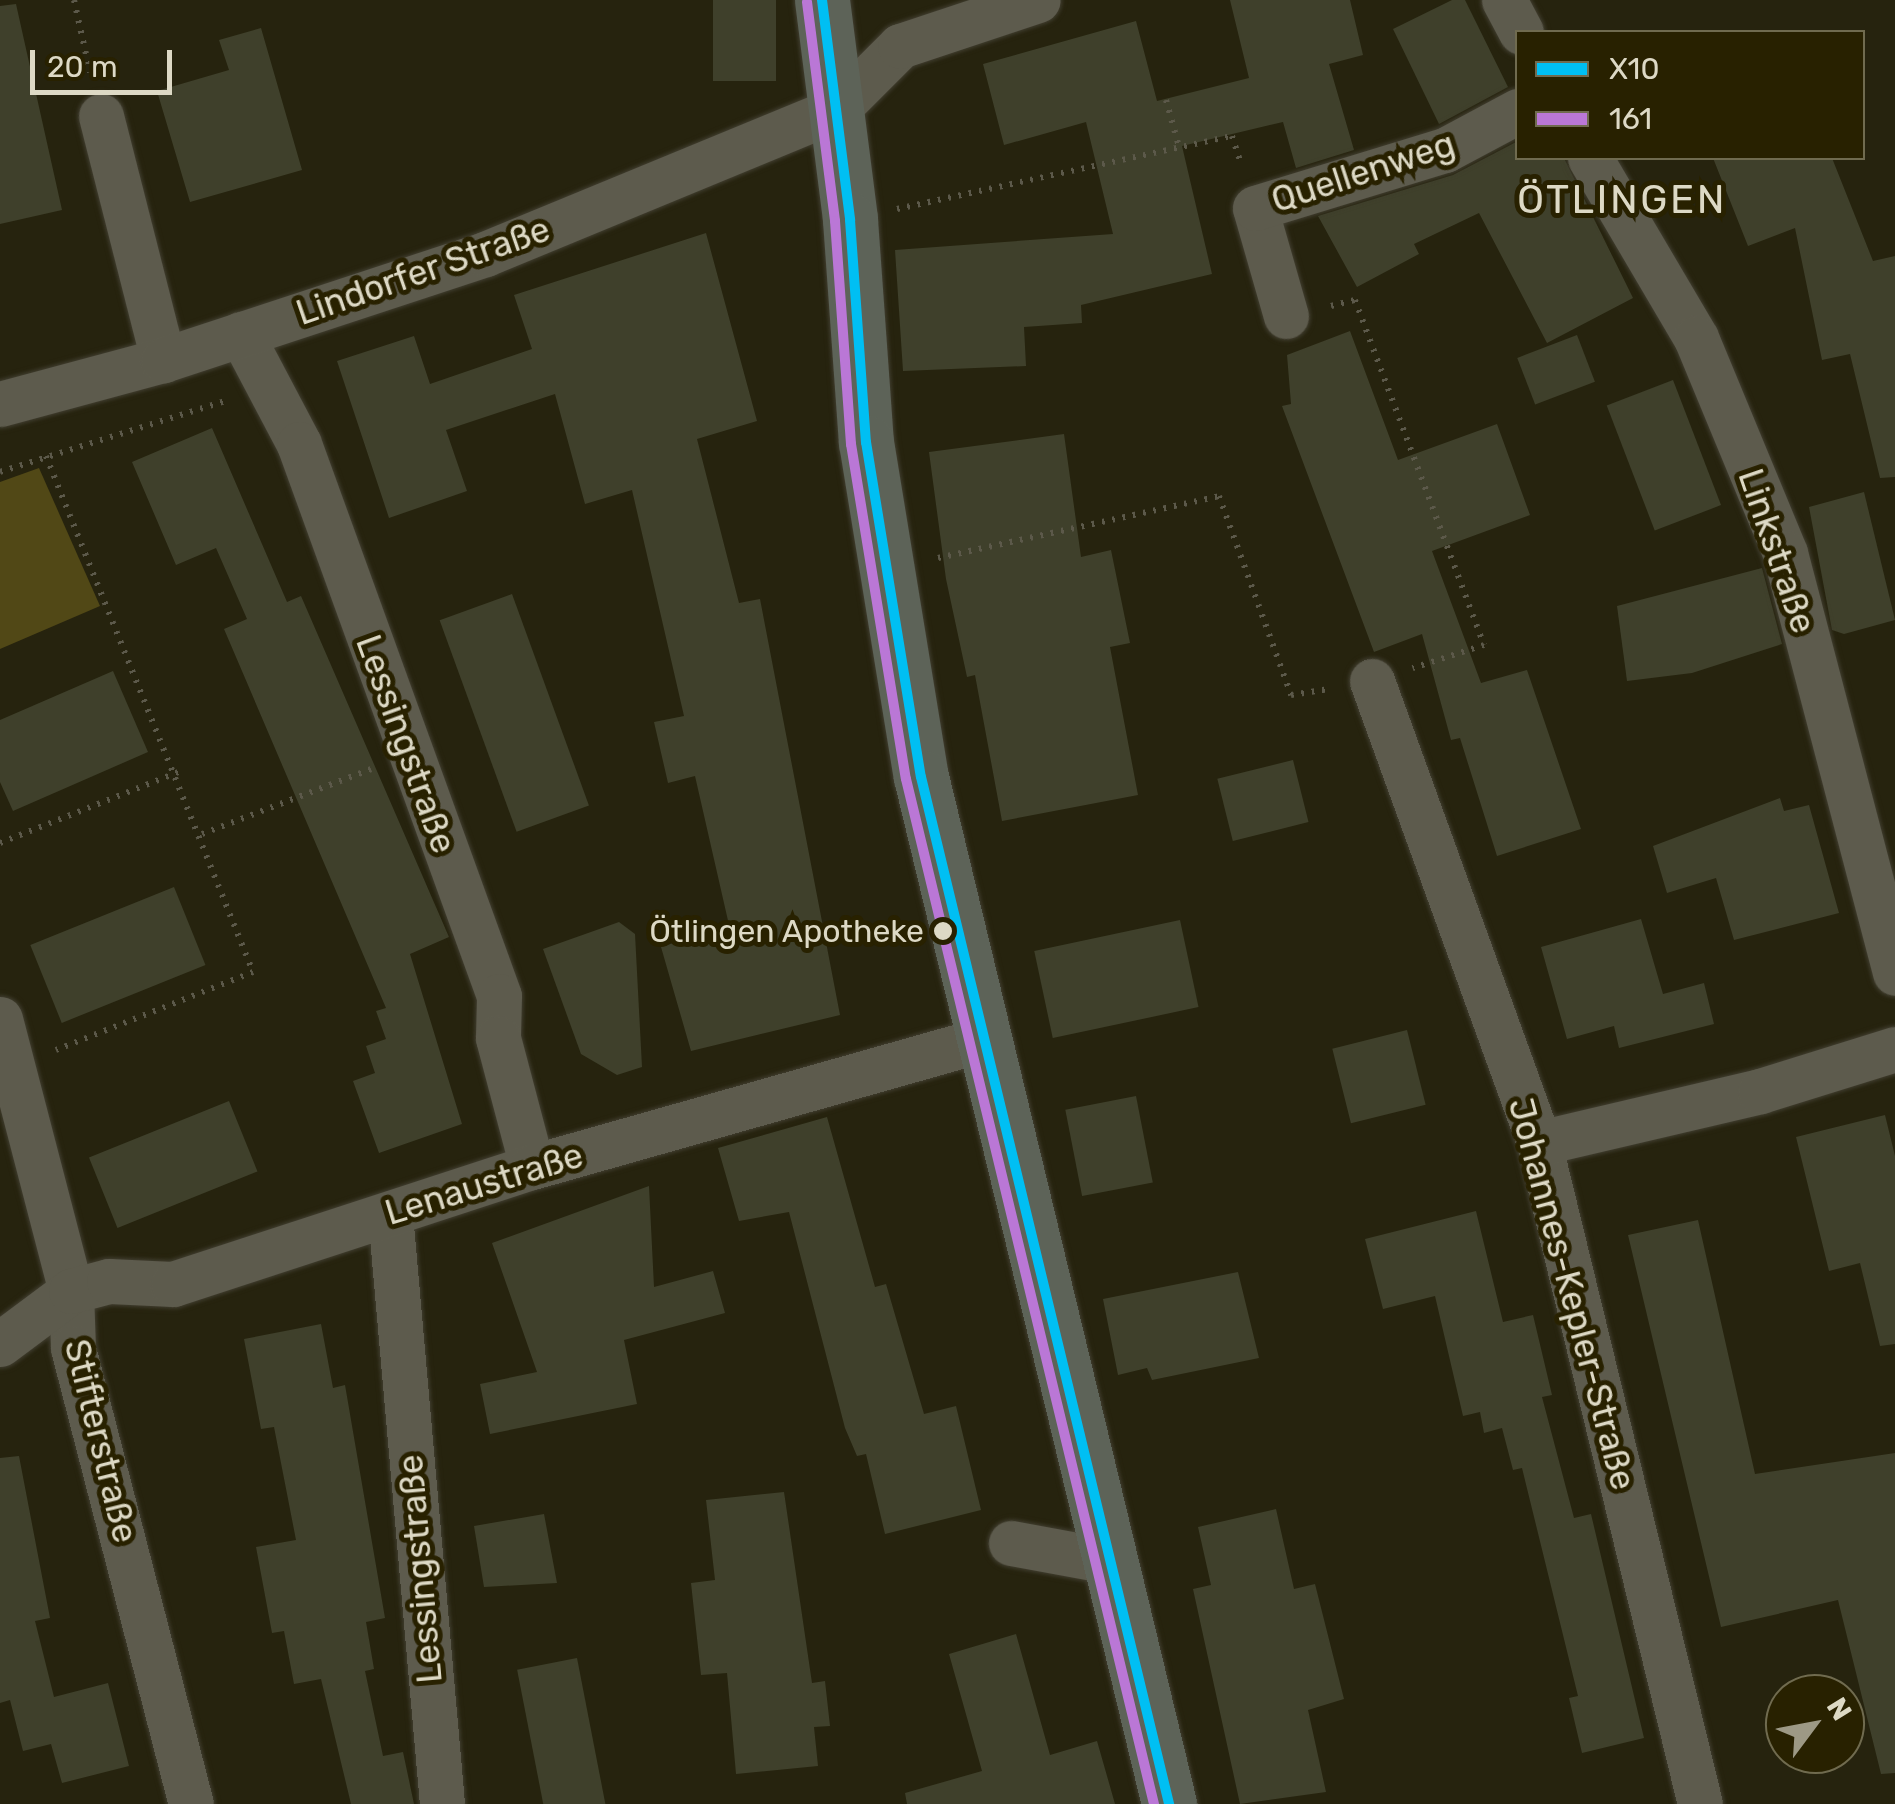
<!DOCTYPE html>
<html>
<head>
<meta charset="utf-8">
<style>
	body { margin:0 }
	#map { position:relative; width:1895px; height:1804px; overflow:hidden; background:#26230e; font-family:Rubik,sans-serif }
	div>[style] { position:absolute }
	.green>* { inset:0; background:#514816 }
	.building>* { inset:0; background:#3f402b; transform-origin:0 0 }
	.path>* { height:6px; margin-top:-3px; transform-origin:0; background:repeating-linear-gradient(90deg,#5c594a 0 2.5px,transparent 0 10.5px) }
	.roads { filter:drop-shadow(0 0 2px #413e30) drop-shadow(0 0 2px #413e30) }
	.minor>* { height:45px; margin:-22.5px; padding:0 22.5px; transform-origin:22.5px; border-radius:22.5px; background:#5d5b4d }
	.major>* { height:55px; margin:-27.5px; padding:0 27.5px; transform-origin:27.5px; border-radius:27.5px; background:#5d6358 }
	.bus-1>* { height:10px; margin:-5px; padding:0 5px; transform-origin:5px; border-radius:5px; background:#00bff3 }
	.bus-2>* { height:10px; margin:-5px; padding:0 5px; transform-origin:5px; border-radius:5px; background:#ba77d6 }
	.dots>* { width:28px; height:28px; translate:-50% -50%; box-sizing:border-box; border:5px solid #282100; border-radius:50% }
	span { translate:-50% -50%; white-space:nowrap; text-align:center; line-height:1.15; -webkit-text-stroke:10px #282100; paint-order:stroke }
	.bus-label { font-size:32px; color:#ddd9c5 }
	.right { translate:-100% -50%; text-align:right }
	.street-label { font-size:35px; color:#ddd9c5 }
	.quarter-label { font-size:40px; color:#ddd9c5; letter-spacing:2.5px }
	.legend { position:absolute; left:1515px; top:30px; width:350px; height:130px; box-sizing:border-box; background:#282100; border:2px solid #706b4f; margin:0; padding:12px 18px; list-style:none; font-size:30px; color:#ddd9c5 }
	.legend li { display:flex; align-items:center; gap:20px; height:50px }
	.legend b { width:50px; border:2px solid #706b4f }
	.north { position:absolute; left:1765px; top:1674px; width:100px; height:100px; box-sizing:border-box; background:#282100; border:2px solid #706b4f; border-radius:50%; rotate:58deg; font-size:28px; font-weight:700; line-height:40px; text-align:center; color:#ddd9c5 }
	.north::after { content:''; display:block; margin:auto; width:35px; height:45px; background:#9d9985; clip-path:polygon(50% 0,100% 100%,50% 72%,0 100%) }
	.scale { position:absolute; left:30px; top:50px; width:142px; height:45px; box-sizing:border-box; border:5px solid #ddd9c5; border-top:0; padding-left:12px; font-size:30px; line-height:35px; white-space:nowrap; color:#ddd9c5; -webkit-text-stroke:8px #282100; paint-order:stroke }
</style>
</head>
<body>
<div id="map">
	<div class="green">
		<div style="clip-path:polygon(39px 468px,100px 606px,0 649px,0 482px)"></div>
	</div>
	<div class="building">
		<div style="left:713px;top:0;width:63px;height:81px"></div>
		<div style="clip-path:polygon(1230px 0,1350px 0,1363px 55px,1329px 64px,1354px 150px,1296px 168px,1283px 122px,1182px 146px,1212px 274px,1081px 305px,1082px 323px,1024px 327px,1026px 366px,903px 371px,895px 250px,1113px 234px,1086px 122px,1004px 145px,983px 64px,1136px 21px,1157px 101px,1249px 78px)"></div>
		<div style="clip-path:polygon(1452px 0,1465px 0,1508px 87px,1439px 124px,1393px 29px)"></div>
		<div style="clip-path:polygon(16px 4px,62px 210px,0 224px,0 6px)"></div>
		<div style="clip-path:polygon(261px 28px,302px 170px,190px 202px,157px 91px,229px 70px,219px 40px)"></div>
		<div style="clip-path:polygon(1518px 141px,1518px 158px,1564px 158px,1633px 298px,1547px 343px,1479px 213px,1414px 244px,1419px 254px,1357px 287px,1318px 216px,1453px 175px)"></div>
		<div style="clip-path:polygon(1713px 158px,1832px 158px,1873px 261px,1895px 256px,1895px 477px,1880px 478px,1850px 354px,1822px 360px,1795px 228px,1748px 246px)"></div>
		<div style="clip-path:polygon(706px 233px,757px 421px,697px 439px,739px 603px,760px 599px,840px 1015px,691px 1051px,661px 947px,729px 925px,695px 776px,668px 783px,654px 722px,684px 716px,632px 490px,585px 504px,555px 394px,446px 430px,467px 491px,389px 518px,337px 361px,414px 336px,430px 384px,532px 349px,514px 295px)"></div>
		<div style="clip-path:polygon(1350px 331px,1398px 460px,1497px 424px,1530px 515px,1432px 551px,1481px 683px,1527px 670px,1581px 829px,1497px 856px,1460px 738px,1451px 740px,1422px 634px,1374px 652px,1282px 406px,1291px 404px,1287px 355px)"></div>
		<div style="left:1577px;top:335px;width:50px;height:64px;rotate:69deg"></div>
		<div style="left:1673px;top:380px;width:134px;height:71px;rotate:69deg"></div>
		<div style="clip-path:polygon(212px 428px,287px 602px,301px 596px,449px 937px,410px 954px,462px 1124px,379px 1153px,353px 1081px,375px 1073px,366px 1046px,386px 1039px,376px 1011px,386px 1008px,224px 629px,247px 619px,216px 548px,176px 565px,132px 462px)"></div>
		<div style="clip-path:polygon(1064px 434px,1081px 557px,1111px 550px,1130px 643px,1110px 647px,1138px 795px,1002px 821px,975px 675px,967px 677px,946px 579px,929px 452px)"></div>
		<div style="clip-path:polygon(1864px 492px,1895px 620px,1844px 634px,1832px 630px,1809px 507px)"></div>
		<div style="clip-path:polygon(1762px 568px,1782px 644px,1692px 673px,1627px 681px,1617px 606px)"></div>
		<div style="left:512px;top:594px;width:225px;height:77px;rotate:70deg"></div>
		<div style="clip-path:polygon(113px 671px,148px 752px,13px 811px,0 782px,0 720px)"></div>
		<div style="left:1293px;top:760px;width:64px;height:78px;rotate:76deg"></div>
		<div style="clip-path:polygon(1780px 798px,1784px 811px,1809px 805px,1839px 913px,1734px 940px,1716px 878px,1667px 893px,1653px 846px)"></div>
		<div style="left:174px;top:887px;width:84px;height:155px;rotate:68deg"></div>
		<div style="clip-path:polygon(1641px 919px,1663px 994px,1704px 983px,1714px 1024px,1619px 1048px,1614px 1026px,1567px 1039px,1541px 947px)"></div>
		<div style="left:1180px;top:920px;width:89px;height:149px;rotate:78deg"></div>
		<div style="clip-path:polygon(619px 922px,635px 934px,642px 1067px,617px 1075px,581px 1054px,543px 949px)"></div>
		<div style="left:1407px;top:1030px;width:77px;height:77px;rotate:76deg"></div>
		<div style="left:1136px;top:1096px;width:88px;height:72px;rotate:79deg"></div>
		<div style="left:229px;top:1101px;width:76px;height:151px;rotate:68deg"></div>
		<div style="clip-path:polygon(1885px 1115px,1895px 1156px,1895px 1344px,1880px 1346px,1860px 1263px,1829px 1271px,1796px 1137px)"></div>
		<div style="clip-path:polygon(827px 1117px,875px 1287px,886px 1284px,924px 1414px,956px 1406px,981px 1510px,885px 1534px,866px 1454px,857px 1456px,845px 1428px,789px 1212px,739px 1221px,718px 1148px)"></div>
		<div style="clip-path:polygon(649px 1186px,654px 1287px,713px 1271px,725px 1313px,624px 1340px,637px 1404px,490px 1434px,480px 1384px,537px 1372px,492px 1243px)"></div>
		<div style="clip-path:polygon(1476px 1211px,1503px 1322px,1533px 1315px,1552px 1395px,1542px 1397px,1574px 1518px,1591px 1514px,1644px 1738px,1582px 1753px,1569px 1698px,1578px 1696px,1522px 1468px,1513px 1470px,1502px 1428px,1484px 1433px,1480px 1412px,1463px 1416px,1435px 1296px,1383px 1309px,1365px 1239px)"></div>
		<div style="clip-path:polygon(1698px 1220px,1755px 1474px,1895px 1453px,1895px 1773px,1881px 1774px,1838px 1600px,1721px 1627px,1628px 1235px)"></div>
		<div style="clip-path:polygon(1238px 1272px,1259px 1358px,1152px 1380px,1147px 1368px,1118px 1375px,1103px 1299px)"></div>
		<div style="clip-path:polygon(321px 1324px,333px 1388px,345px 1385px,385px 1618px,366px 1622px,374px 1669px,365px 1671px,383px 1756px,403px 1752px,414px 1804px,351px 1804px,321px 1679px,294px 1684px,284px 1631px,272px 1633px,256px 1547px,296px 1540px,274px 1427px,261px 1429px,244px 1339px)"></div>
		<div style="clip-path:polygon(19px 1456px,50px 1618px,35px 1621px,54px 1697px,108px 1683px,129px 1766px,62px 1783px,51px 1744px,23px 1751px,10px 1700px,0 1703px,0 1458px)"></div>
		<div style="clip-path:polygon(784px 1492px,812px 1683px,825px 1681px,830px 1726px,814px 1727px,818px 1766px,736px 1774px,727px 1673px,701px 1675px,691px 1583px,715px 1580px,706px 1500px)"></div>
		<div style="clip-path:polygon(1276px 1509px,1294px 1589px,1315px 1584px,1344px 1699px,1308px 1710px,1326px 1792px,1240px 1804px,1193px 1589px,1211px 1585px,1198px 1527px)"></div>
		<div style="clip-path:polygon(544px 1514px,557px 1583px,484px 1587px,474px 1526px)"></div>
		<div style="clip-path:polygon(1016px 1634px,1050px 1755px,1097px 1741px,1115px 1804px,907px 1804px,905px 1793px,982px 1771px,949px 1654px)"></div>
		<div style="left:577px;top:1658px;width:149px;height:61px;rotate:79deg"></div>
	</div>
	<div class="path">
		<div style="left:74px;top:0;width:74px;rotate:77.5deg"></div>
		<div style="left:1166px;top:100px;width:49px;rotate:74.5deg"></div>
		<div style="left:897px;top:209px;width:343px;rotate:-12.3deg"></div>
		<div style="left:1232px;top:136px;width:28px;rotate:72deg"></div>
		<div style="left:1331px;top:306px;width:25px;rotate:-14deg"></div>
		<div style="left:1355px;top:300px;width:368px;rotate:69.5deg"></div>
		<div style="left:1484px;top:645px;width:75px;rotate:162.1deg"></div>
		<div style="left:46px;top:456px;width:556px;rotate:68.14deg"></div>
		<div style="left:253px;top:972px;width:212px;rotate:158.4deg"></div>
		<div style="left:0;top:472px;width:239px;rotate:-17.5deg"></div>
		<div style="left:938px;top:558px;width:288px;rotate:-12.4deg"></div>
		<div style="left:1219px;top:496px;width:212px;rotate:70.1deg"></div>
		<div style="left:1291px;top:695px;width:37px;rotate:-9deg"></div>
		<div style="left:202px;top:834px;width:181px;rotate:-21deg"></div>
		<div style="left:0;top:843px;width:192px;rotate:-21.7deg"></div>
	</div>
	<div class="roads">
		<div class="minor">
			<div style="left:1504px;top:0;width:36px;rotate:62deg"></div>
			<div style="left:101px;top:116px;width:252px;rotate:75.7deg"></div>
			<div style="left:1590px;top:158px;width:209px;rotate:59.5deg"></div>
			<div style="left:1696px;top:338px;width:233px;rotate:67.5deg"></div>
			<div style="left:1785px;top:553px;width:434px;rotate:75.3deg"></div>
			<div style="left:1286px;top:316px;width:112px;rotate:-106deg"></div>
			<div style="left:1255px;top:208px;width:199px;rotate:-17deg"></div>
			<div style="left:1445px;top:150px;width:83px;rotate:-28.1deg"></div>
			<div style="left:241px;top:334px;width:124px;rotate:62.2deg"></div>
			<div style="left:299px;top:444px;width:587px;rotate:70.08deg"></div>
			<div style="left:499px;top:996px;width:42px;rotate:91.4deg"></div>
			<div style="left:498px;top:1038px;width:133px;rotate:75.2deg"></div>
			<div style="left:0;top:404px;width:169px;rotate:-15.1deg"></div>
			<div style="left:163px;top:360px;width:339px;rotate:-18.2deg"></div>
			<div style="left:485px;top:254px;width:381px;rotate:-22.4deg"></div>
			<div style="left:837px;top:109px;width:89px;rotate:-45deg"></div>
			<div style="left:900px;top:46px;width:145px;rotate:-18.4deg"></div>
			<div style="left:1372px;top:681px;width:491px;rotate:70.1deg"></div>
			<div style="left:1539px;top:1143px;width:680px;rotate:76.31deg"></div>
			<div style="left:0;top:1019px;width:281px;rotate:75.4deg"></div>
			<div style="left:71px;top:1291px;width:57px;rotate:88deg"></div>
			<div style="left:73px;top:1348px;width:471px;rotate:75.5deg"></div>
			<div style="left:1539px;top:1143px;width:227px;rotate:-13.2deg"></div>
			<div style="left:1760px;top:1091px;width:141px;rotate:-17.3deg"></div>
			<div style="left:390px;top:1214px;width:592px;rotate:84.96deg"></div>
			<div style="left:0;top:1344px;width:89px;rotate:-36.7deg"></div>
			<div style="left:71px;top:1291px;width:39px;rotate:-15deg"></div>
			<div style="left:109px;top:1281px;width:64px;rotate:2.7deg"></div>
			<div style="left:173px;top:1284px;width:378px;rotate:-18.1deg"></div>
			<div style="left:532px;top:1167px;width:468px;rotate:-15.8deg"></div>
			<div style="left:1011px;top:1543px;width:100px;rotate:10.4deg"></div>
		</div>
		<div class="major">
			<div style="left:822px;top:0;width:222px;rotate:82.7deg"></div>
			<div style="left:850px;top:220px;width:223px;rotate:85.9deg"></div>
			<div style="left:866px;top:442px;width:339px;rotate:80.7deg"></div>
			<div style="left:921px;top:777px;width:1057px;rotate:76.42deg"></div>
		</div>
	</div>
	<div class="bus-1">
		<div style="left:822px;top:0;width:222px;rotate:82.7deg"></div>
		<div style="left:850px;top:220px;width:223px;rotate:85.9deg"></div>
		<div style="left:866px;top:442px;width:339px;rotate:80.7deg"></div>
		<div style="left:921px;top:777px;width:1057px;rotate:76.42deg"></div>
	</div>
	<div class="bus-2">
		<div style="left:807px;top:2px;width:221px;rotate:82.7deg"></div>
		<div style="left:835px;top:221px;width:224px;rotate:85.9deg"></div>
		<div style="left:851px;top:444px;width:339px;rotate:80.7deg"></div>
		<div style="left:906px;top:779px;width:1055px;rotate:76.4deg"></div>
	</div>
	<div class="dots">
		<div style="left:943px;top:931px;background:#ddd9c5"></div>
	</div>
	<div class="bus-label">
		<span class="right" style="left:924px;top:931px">Ötlingen Apotheke</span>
	</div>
	<div class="street-label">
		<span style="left:1363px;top:172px;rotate:-18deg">Quellenweg</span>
		<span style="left:423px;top:271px;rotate:-19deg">Lindorfer Straße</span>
		<span style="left:1777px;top:551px;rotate:71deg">Linkstraße</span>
		<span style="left:406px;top:744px;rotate:70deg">Lessingstraße</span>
		<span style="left:484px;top:1184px;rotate:-17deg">Lenaustraße</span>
		<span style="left:1572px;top:1294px;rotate:75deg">Johannes-Kepler-Straße</span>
		<span style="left:101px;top:1441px;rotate:76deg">Stifterstraße</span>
		<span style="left:420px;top:1569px;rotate:-95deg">Lessingstraße</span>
	</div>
	<div class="quarter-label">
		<span style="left:1622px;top:200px">ÖTLINGEN</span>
	</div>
	<ul class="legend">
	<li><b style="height:12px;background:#00bff3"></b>X10</li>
	<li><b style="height:12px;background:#ba77d6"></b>161</li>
	</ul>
	<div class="north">N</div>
	<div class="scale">20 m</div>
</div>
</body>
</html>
